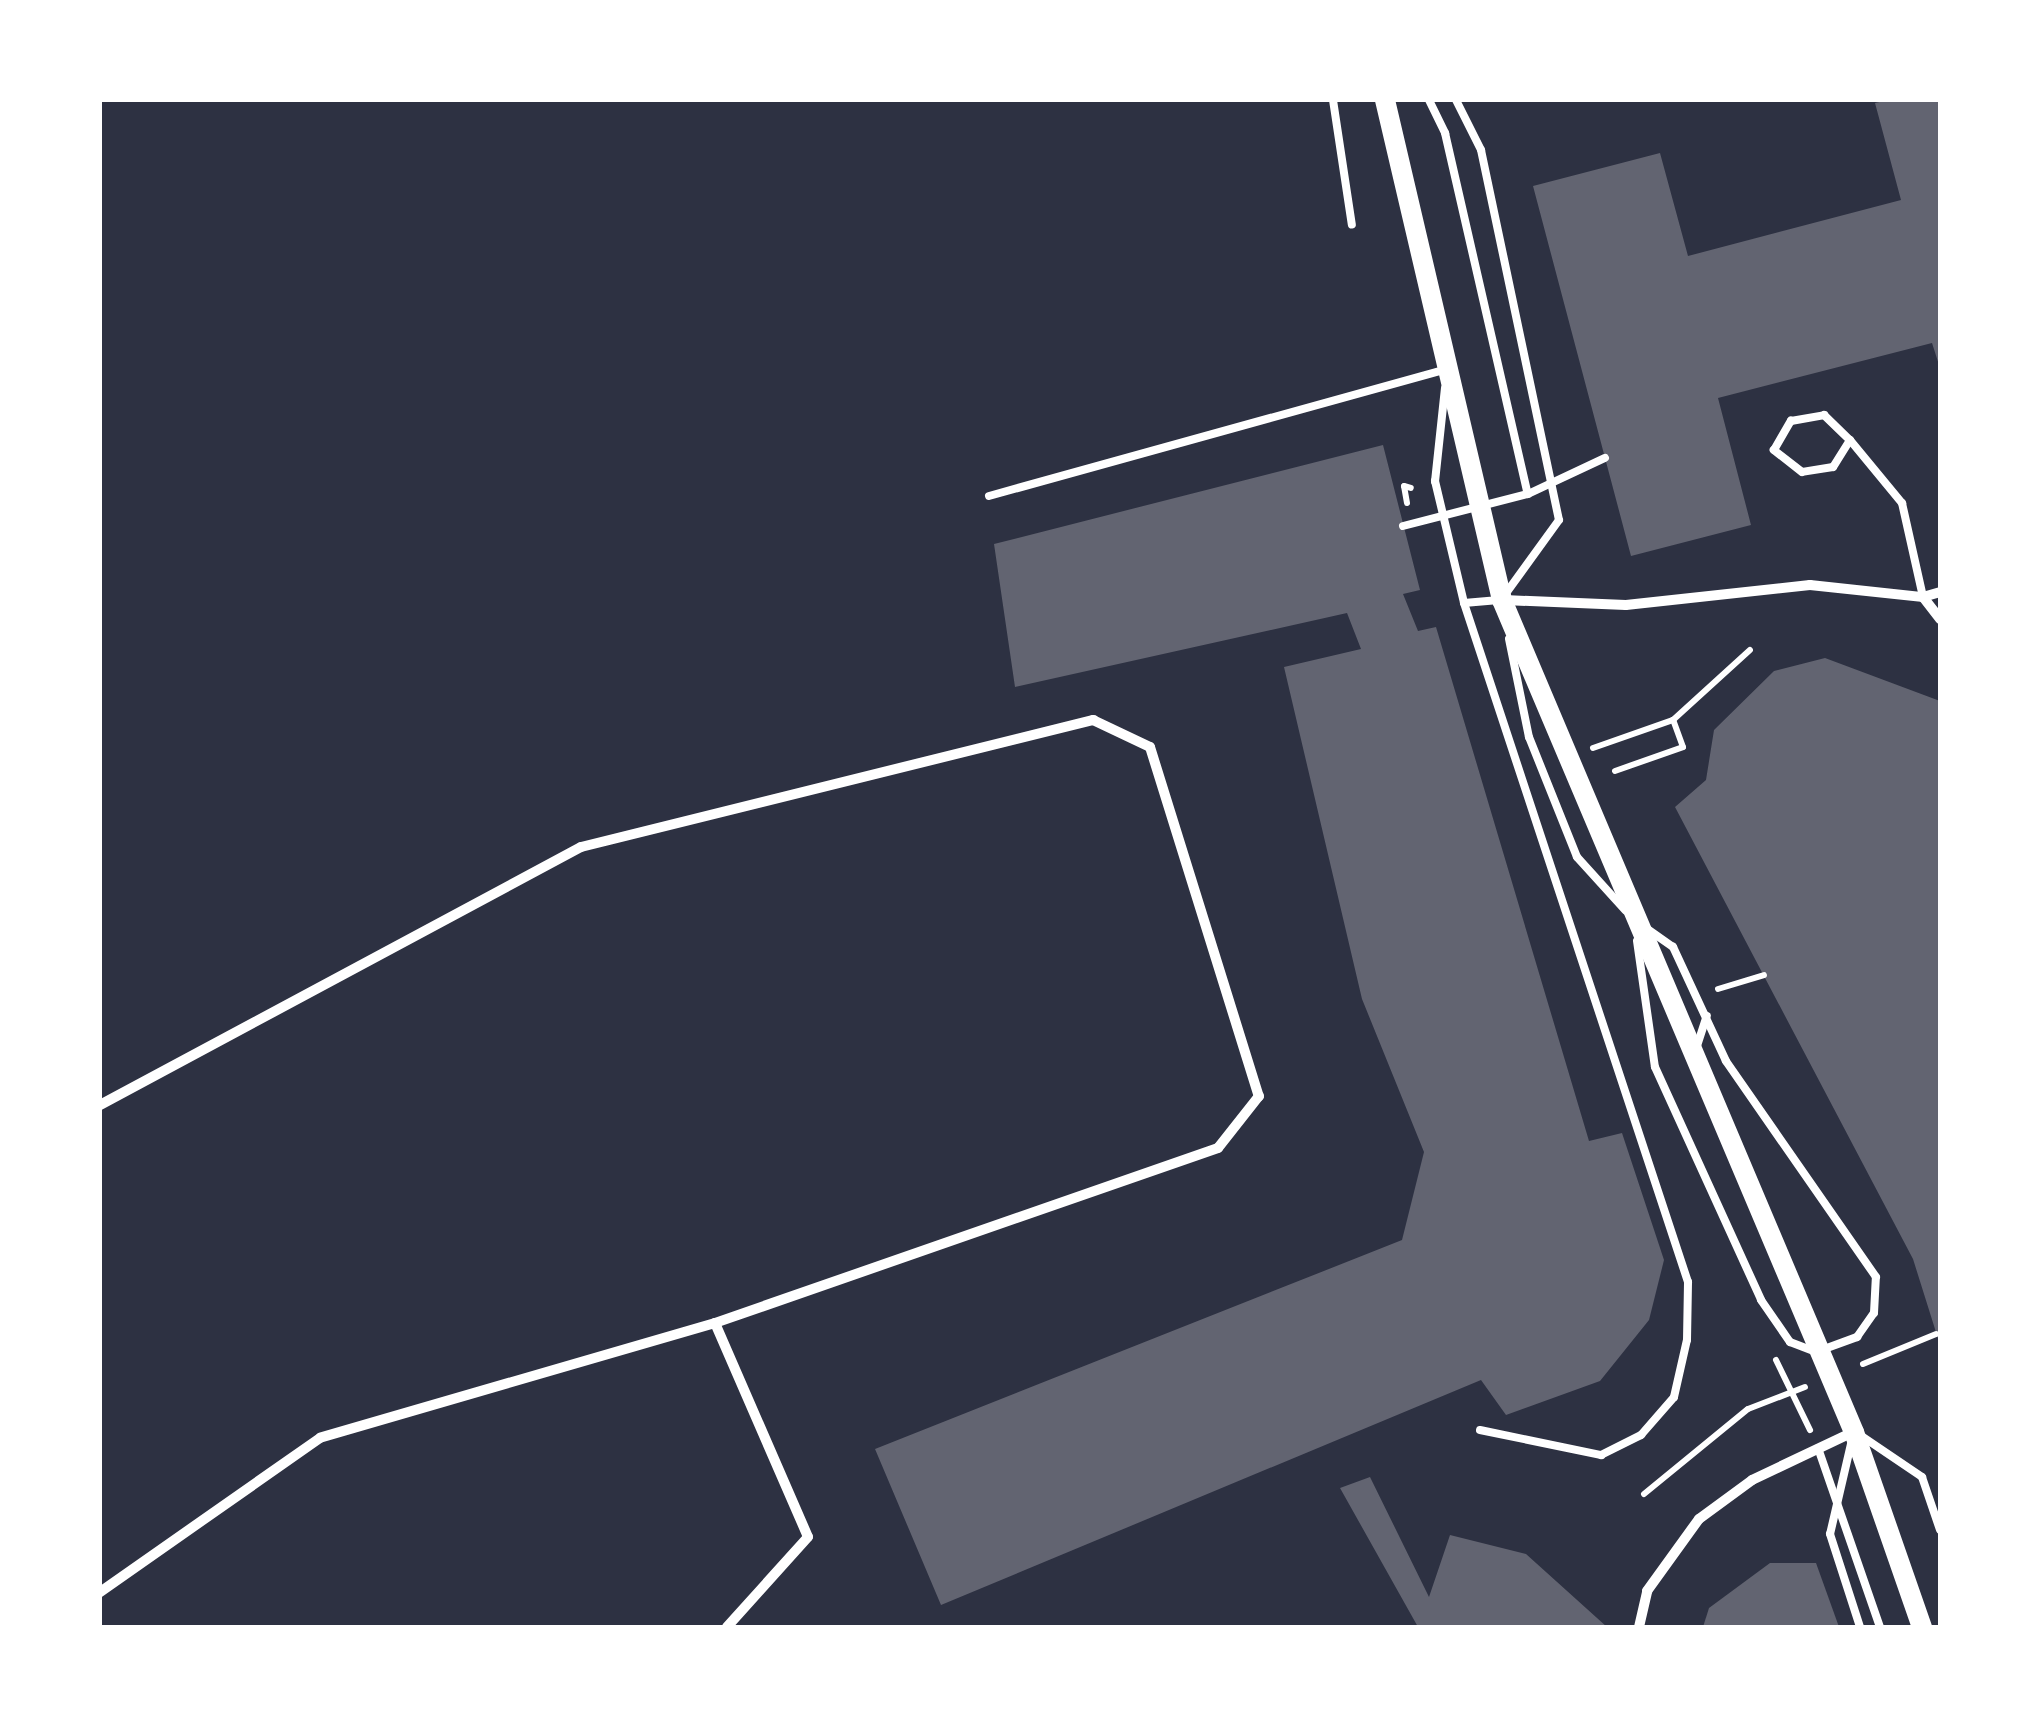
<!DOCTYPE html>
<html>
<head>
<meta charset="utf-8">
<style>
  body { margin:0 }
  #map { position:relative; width:2040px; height:1727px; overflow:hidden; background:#2d3142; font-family:"Roboto Serif",serif }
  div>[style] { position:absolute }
  .building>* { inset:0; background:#626471 }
  .path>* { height:6px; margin:-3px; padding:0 3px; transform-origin:3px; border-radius:3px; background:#fff }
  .service>* { height:8px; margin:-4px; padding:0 4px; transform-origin:4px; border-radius:4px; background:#fff }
  .minor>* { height:10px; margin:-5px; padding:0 5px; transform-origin:5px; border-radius:5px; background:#fff }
  .secondary>* { height:20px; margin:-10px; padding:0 10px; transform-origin:10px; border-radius:10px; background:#fff }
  span { translate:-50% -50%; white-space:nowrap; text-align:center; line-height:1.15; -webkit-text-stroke:8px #fff; paint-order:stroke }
  .frame { position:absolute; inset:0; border:102px solid #fff; pointer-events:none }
</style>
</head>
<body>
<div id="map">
  <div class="building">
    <div style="clip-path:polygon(1888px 100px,1940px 100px,1940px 368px,1932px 343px,1718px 398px,1751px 525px,1631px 556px,1533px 186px,1660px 153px,1688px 256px,1901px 200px,1875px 103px)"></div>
    <div style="clip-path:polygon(1383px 445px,1420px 590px,1403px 594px,1418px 631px,1436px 627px,1589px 1141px,1622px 1133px,1664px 1260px,1649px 1320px,1600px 1381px,1506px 1415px,1481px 1380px,941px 1605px,875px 1449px,1402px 1240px,1424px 1152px,1362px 999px,1284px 667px,1361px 649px,1347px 613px,1015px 687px,994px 544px)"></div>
    <div style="clip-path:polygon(1825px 658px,1940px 701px,1940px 1345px,1913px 1259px,1675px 807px,1706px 780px,1714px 730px,1774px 671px)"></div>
    <div style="clip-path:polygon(1370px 1477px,1429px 1597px,1450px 1535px,1526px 1554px,1607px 1627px,1418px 1627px,1340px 1488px)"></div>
    <div style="clip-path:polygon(1770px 1563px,1816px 1563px,1839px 1627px,1703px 1627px,1709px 1608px)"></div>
  </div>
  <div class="path">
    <div style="left:1407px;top:503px;width:17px;rotate:-100deg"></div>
    <div style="left:1404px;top:486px;width:7px;rotate:16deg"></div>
    <div style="left:1593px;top:748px;width:85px;rotate:-19.3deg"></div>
    <div style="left:1673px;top:720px;width:104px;rotate:-42.3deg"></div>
    <div style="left:1615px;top:771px;width:72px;rotate:-19.4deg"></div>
    <div style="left:1683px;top:747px;width:29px;rotate:-110deg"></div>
    <div style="left:1718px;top:989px;width:48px;rotate:-16.9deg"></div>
    <div style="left:1776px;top:1360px;width:78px;rotate:64.1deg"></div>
    <div style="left:1863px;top:1364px;width:79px;rotate:-22.3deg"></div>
    <div style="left:1644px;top:1494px;width:134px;rotate:-39.3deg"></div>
    <div style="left:1748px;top:1409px;width:61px;rotate:-21.1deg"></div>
  </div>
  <div class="service">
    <div style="left:1333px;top:100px;width:126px;rotate:81.4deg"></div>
    <div style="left:1429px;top:100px;width:37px;rotate:64deg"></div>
    <div style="left:1445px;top:133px;width:370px;rotate:77.1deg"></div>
    <div style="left:1456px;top:100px;width:56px;rotate:63.4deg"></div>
    <div style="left:1481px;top:150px;width:378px;rotate:78.1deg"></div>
    <div style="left:1559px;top:520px;width:94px;rotate:125.9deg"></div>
    <div style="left:1445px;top:388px;width:94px;rotate:96.1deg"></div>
    <div style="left:1435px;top:481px;width:125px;rotate:76.6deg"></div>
    <div style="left:1850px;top:440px;width:32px;rotate:122deg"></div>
    <div style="left:1833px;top:467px;width:31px;rotate:171deg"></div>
    <div style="left:1802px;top:472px;width:36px;rotate:-142deg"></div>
    <div style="left:1774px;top:450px;width:34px;rotate:-60deg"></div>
    <div style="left:1791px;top:421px;width:34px;rotate:-10deg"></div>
    <div style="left:1824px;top:415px;width:36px;rotate:44deg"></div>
    <div style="left:1850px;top:440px;width:82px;rotate:50.5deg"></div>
    <div style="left:1902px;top:503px;width:96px;rotate:77.4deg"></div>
    <div style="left:989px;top:496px;width:475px;rotate:-15.5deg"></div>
    <div style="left:1403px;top:526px;width:129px;rotate:-14.4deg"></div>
    <div style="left:1528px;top:494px;width:85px;rotate:-25.1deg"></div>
    <div style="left:1509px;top:639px;width:100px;rotate:78.5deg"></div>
    <div style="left:1529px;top:737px;width:129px;rotate:68.2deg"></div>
    <div style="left:1577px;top:857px;width:72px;rotate:47.8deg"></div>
    <div style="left:1637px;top:941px;width:127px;rotate:81.9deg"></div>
    <div style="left:1655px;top:1067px;width:256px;rotate:65.5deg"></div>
    <div style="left:1761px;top:1300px;width:51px;rotate:55.4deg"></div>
    <div style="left:1790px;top:1342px;width:28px;rotate:21deg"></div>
    <div style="left:1816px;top:1352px;width:44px;rotate:-20.1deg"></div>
    <div style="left:1857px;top:1337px;width:29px;rotate:-55deg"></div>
    <div style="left:1874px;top:1313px;width:36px;rotate:-87deg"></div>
    <div style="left:1876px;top:1277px;width:263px;rotate:-124.8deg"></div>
    <div style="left:1726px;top:1061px;width:126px;rotate:-114.9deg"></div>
    <div style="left:1673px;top:947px;width:32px;rotate:-145deg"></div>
    <div style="left:1696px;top:1049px;width:35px;rotate:-72deg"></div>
    <div style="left:1480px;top:1430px;width:124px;rotate:11.7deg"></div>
    <div style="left:1601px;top:1455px;width:45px;rotate:-26.6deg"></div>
    <div style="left:1641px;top:1435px;width:50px;rotate:-49deg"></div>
    <div style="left:1674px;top:1397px;width:58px;rotate:-77.2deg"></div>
    <div style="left:1687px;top:1340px;width:58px;rotate:-89deg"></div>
    <div style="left:1688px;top:1282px;width:715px;rotate:-108.26deg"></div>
    <div style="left:1464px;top:603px;width:38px;rotate:-5deg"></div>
    <div style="left:1860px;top:1435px;width:75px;rotate:34.1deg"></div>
    <div style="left:1922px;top:1477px;width:56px;rotate:71.2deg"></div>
    <div style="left:1851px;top:1444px;width:92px;rotate:103.1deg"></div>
    <div style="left:1830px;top:1534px;width:98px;rotate:72.1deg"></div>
    <div style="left:1818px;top:1448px;width:189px;rotate:70.9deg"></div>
  </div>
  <div class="minor">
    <div style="left:1923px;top:597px;width:28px;rotate:52deg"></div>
    <div style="left:1504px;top:600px;width:122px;rotate:2.3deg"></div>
    <div style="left:1626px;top:605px;width:185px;rotate:-6.2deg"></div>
    <div style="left:1810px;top:585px;width:114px;rotate:6.1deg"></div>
    <div style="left:1923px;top:597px;width:18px;rotate:-16deg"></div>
    <div style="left:100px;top:1105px;width:546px;rotate:-28.21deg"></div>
    <div style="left:581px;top:847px;width:528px;rotate:-13.93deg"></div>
    <div style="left:1093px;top:720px;width:63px;rotate:25.3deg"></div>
    <div style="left:1150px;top:747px;width:366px;rotate:72.7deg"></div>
    <div style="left:1259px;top:1096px;width:66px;rotate:128.3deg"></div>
    <div style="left:1218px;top:1148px;width:533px;rotate:160.82deg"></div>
    <div style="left:715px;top:1323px;width:411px;rotate:163.8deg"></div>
    <div style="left:320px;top:1438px;width:269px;rotate:145deg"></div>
    <div style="left:715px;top:1323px;width:233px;rotate:66.5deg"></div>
    <div style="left:808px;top:1537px;width:121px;rotate:132deg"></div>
    <div style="left:1639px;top:1627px;width:37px;rotate:-77deg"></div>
    <div style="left:1647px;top:1591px;width:89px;rotate:-54.2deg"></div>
    <div style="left:1699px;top:1519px;width:66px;rotate:-36.3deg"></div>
    <div style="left:1752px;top:1480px;width:112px;rotate:-25.4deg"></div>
  </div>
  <div class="secondary">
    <div style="left:1385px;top:100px;width:514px;rotate:76.83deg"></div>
    <div style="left:1502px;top:600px;width:903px;rotate:67.07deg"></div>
    <div style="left:1854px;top:1432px;width:207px;rotate:70.8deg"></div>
  </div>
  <div class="frame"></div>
</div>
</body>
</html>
